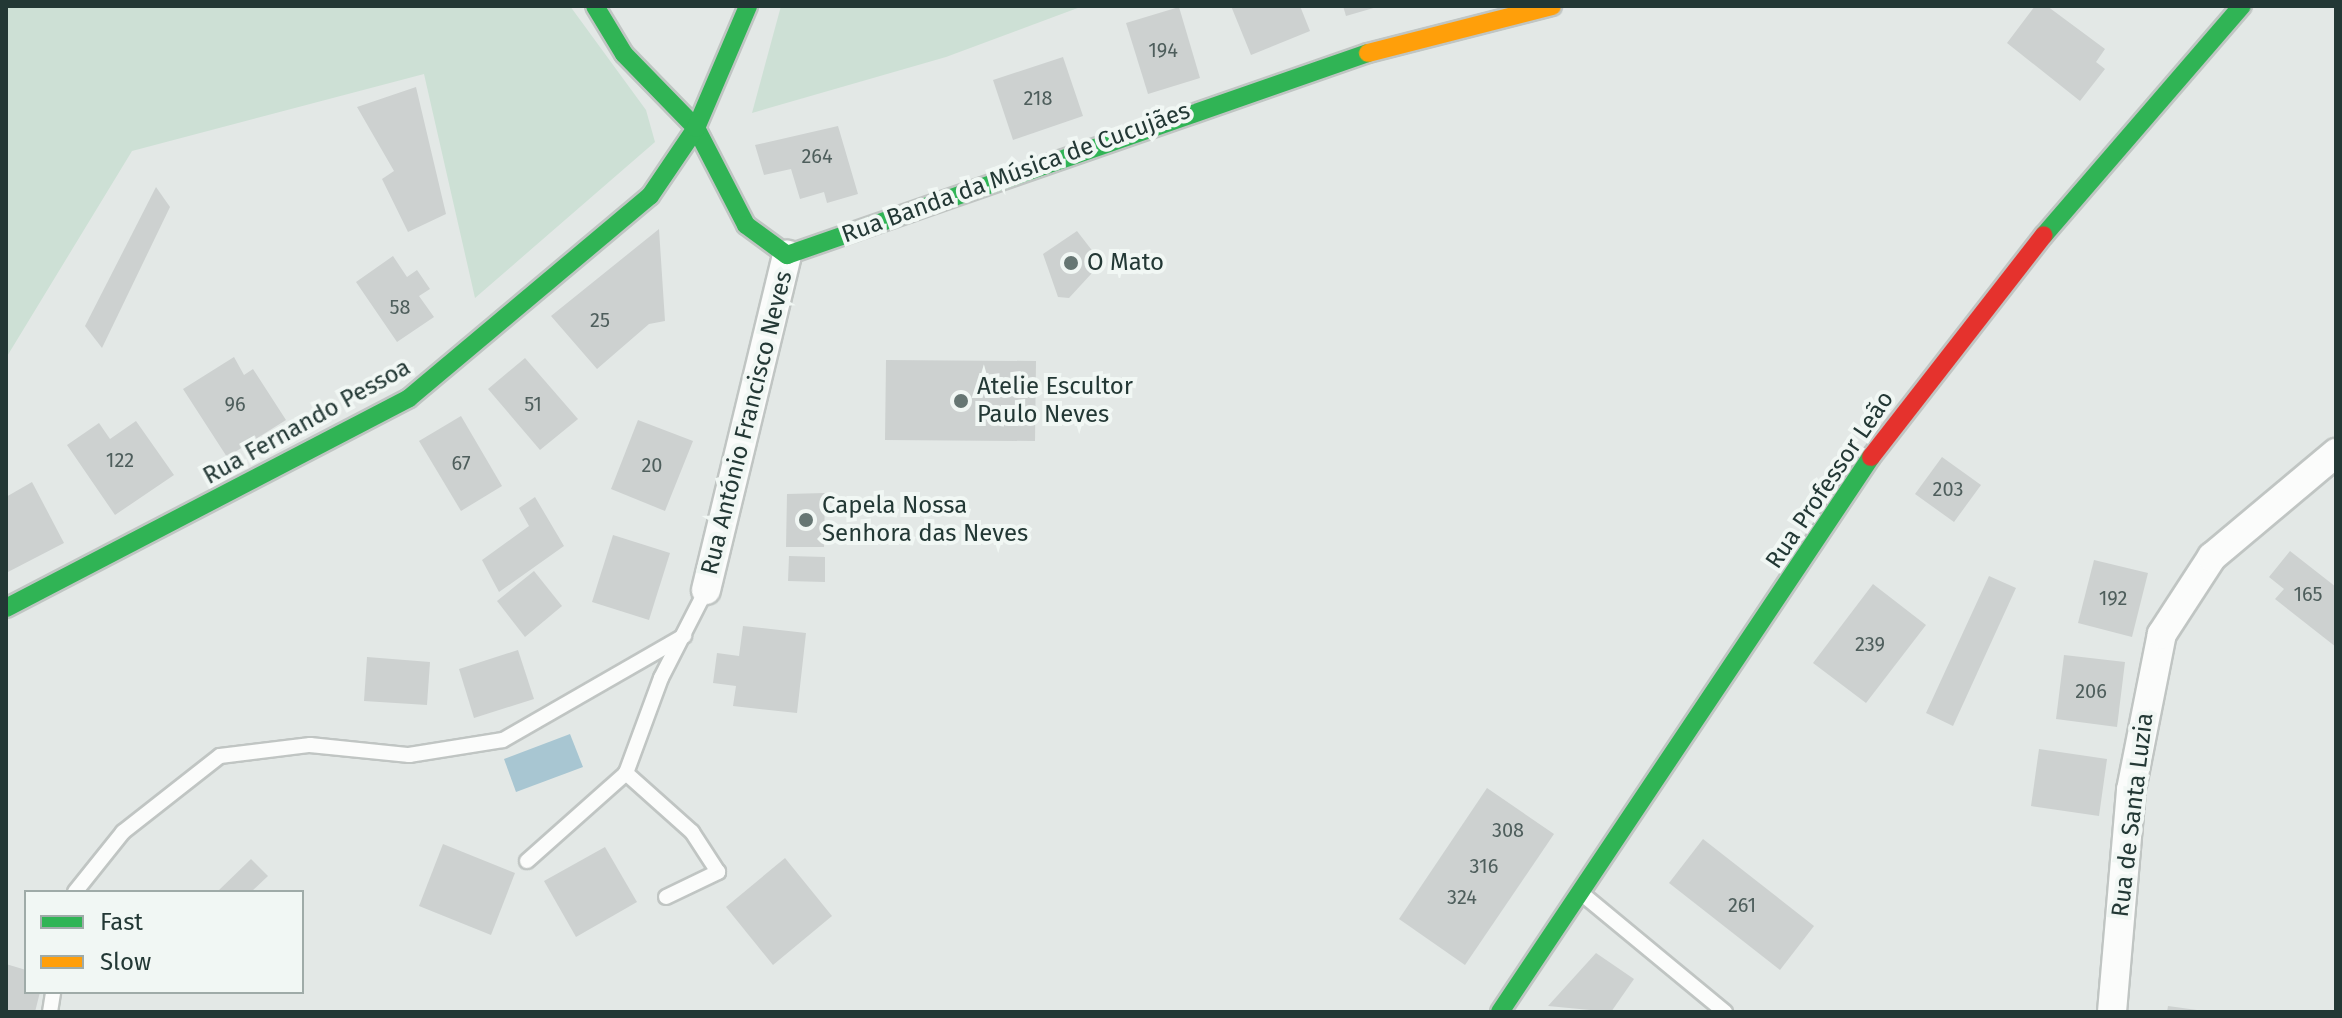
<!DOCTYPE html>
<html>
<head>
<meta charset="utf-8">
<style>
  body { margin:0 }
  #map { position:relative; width:2342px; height:1018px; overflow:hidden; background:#e3e8e6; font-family:"Fira Sans",sans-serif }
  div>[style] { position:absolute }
  .green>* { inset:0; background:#cde0d5 }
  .water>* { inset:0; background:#a8c6d2 }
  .building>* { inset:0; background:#cdd1d0 }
  .roads { filter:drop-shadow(2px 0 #c0c5c3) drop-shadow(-2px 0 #c0c5c3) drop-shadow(0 2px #c0c5c3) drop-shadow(0 -2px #c0c5c3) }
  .lane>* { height:14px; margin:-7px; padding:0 7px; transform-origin:7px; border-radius:7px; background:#fbfcfb }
  .street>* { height:28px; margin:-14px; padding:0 14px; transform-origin:14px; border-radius:14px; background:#fbfcfb }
  .fast>* { height:18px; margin:-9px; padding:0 9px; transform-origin:9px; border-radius:9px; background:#30b455 }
  .slow>* { height:18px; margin:-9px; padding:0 9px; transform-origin:9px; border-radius:9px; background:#ff9f0a }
  .jam>* { height:18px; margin:-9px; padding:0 9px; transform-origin:9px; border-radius:9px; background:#e5322d }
  .dots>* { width:22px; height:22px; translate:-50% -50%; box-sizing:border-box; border:4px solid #f1f7f4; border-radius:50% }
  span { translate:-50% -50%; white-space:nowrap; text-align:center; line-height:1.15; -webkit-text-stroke:8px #f1f7f4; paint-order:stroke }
  .number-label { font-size:20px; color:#4e5e5c }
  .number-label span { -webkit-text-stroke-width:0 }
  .street-label { font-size:24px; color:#233835 }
  .poi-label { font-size:24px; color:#233835 }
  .left { translate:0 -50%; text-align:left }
  .frame { position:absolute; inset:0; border:8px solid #233835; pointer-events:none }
  .legend { position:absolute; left:24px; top:890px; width:280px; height:104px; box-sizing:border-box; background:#f1f7f4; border:2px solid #9faba8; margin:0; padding:10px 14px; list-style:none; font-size:24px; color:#233835 }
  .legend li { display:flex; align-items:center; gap:16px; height:40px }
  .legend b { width:40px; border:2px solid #9faba8 }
</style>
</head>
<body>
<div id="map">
  <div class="green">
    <div style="clip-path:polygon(6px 6px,570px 6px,646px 110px,655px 142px,475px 298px,424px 74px,132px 151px,6px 358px)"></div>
    <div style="clip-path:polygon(781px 6px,1083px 6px,946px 57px,752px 113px)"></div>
  </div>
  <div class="water">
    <div style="clip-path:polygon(570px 734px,583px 767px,516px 792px,504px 759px)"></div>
  </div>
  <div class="building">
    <div style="clip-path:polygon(1231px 6px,1300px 6px,1310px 31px,1251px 55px)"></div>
    <div style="clip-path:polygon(1343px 6px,1377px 6px,1377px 7px,1346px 16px)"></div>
    <div style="clip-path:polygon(2035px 6px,2047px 6px,2105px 49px,2096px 62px,2105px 69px,2080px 101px,2007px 43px)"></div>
    <div style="clip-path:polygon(1179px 7px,1200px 78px,1148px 94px,1126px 23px)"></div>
    <div style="clip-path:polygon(1063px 57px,1083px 116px,1013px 140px,993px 80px)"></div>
    <div style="clip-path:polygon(416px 87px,446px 214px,408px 232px,382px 179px,394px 171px,357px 107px)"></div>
    <div style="clip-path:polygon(838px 126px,858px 194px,827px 203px,824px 192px,800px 199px,791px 169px,764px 175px,755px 145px)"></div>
    <div style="clip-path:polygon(156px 187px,170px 207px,102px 348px,85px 326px)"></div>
    <div style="clip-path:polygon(659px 229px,665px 321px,649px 324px,597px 369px,551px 316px)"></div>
    <div style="clip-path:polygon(1077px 231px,1094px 253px,1092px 273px,1069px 298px,1058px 297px,1043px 254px)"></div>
    <div style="clip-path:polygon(393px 256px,407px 277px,417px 270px,430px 289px,419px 296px,434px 317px,397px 342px,356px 282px)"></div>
    <div style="clip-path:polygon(234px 357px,244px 375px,253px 369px,286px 420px,227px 457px,183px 389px)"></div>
    <div style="clip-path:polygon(525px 358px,578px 419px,540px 450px,488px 389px)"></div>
    <div style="clip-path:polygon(886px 360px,1036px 361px,1035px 441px,885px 440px)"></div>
    <div style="clip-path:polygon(461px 416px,502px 486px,461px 511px,419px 441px)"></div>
    <div style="clip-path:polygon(638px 420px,693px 441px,665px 511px,611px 489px)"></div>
    <div style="clip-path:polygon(136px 421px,174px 475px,115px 515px,67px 445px,99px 423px,110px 439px)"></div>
    <div style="clip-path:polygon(1942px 457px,1981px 485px,1954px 522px,1915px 494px)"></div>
    <div style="clip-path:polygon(32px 482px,64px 543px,6px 573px,6px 497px)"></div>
    <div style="clip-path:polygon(825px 493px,824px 547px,786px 547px,787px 494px)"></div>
    <div style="clip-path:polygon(535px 497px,564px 546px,499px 592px,482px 560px,529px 526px,519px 508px)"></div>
    <div style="clip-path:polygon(613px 535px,670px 553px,649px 620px,592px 602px)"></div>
    <div style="clip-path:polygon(2290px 551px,2336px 587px,2336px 647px,2275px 599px,2284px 589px,2269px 577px)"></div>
    <div style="clip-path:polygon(789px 556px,825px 557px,825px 582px,788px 581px)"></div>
    <div style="clip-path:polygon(2094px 560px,2148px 573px,2132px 637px,2078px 623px)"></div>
    <div style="clip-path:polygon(534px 571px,562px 606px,525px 637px,497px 601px)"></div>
    <div style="clip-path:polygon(1989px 576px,2016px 588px,1953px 726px,1926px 713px)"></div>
    <div style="clip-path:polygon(1873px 584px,1926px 625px,1866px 703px,1813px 663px)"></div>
    <div style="clip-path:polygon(743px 626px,806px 633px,797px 713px,733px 706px,736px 686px,713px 683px,717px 653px,739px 656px)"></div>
    <div style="clip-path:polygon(518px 650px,534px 699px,474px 718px,459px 669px)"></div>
    <div style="clip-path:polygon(2064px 655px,2125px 662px,2117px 727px,2056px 719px)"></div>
    <div style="clip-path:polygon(367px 657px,430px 662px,427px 705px,364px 701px)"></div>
    <div style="clip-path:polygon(2039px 749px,2107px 759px,2099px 816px,2031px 806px)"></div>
    <div style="clip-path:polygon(1487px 788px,1554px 834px,1465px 965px,1399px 919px)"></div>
    <div style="clip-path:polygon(1703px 839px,1814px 926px,1780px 970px,1669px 883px)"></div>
    <div style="clip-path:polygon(443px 844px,515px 873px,491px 935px,419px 906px)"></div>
    <div style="clip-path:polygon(605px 847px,637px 902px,576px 937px,544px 881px)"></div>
    <div style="clip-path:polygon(785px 858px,832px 916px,773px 965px,726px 907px)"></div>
    <div style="clip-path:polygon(251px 859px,268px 876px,251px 892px,217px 892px)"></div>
    <div style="clip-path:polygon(1596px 953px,1634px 979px,1611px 1012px,1548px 1006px)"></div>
    <div style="clip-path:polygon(6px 964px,26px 970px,26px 992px,40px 992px,35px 1012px,6px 1012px)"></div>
    <div style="clip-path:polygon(2168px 1006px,2197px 1010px,2197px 1012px,2167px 1012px)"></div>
  </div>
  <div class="roads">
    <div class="lane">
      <div style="left:527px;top:861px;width:132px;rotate:-41.6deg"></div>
      <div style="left:75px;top:892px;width:77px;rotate:-51.3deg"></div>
      <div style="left:123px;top:832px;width:123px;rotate:-38.1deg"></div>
      <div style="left:220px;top:756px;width:91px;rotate:-7deg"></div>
      <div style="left:310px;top:745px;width:100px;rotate:5.8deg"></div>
      <div style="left:409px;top:755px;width:95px;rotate:-9.1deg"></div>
      <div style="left:503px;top:740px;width:209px;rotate:-29.9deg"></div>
      <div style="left:1581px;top:893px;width:187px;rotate:39.6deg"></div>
      <div style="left:666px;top:897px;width:58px;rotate:-25.7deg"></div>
      <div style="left:718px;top:872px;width:48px;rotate:-123deg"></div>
      <div style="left:692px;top:832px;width:89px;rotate:-138.2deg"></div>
      <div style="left:626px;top:773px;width:101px;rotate:-69.8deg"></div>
      <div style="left:661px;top:678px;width:99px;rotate:-62.9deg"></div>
      <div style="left:50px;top:1012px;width:20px;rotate:-81deg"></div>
    </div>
    <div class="street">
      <div style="left:706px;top:590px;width:345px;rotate:-76.4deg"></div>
      <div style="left:2112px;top:1012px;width:223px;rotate:-85.1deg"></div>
      <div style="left:2131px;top:790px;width:159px;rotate:-78.8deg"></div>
      <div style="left:2162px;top:634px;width:92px;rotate:-57deg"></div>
      <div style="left:2212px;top:557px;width:162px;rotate:-40deg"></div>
    </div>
    <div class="fast">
      <div style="left:595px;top:6px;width:56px;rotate:58.9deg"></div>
      <div style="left:624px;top:54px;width:103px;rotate:45.8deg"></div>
      <div style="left:696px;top:128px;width:109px;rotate:62.7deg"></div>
      <div style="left:746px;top:225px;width:51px;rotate:36.2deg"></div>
      <div style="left:787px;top:255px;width:615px;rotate:-19.17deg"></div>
      <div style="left:2044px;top:235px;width:303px;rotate:-49.2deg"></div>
      <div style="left:6px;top:608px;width:454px;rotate:-27.5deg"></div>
      <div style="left:409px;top:398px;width:314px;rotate:-40deg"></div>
      <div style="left:650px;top:196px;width:82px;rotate:-55.9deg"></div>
      <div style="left:696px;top:128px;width:133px;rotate:-66.9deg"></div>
      <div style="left:1500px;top:1012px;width:668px;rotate:-56.24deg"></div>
    </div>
    <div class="slow">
      <div style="left:1368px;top:53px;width:190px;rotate:-14.3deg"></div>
    </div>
    <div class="jam">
      <div style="left:1871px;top:457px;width:281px;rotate:-52.1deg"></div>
    </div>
  </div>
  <div class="dots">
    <div style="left:1071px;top:263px;background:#667673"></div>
    <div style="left:961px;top:401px;background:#667673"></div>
    <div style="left:806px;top:520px;background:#667673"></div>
  </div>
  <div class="number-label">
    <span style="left:1163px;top:50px">194</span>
    <span style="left:1038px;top:98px">218</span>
    <span style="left:817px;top:156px">264</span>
    <span style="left:400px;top:307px">58</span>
    <span style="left:600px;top:320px">25</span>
    <span style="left:235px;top:404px">96</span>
    <span style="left:533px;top:404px">51</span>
    <span style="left:120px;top:460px">122</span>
    <span style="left:461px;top:463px">67</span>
    <span style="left:652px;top:465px">20</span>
    <span style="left:1948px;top:489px">203</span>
    <span style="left:2308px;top:594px">165</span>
    <span style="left:2113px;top:598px">192</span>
    <span style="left:1870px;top:644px">239</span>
    <span style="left:2091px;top:691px">206</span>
    <span style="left:1508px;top:830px">308</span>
    <span style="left:1484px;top:866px">316</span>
    <span style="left:1462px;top:897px">324</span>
    <span style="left:1742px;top:905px">261</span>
  </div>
  <div class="street-label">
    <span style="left:1016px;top:173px;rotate:-20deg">Rua Banda da Música de Cucujães</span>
    <span style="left:307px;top:422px;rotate:-29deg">Rua Fernando Pessoa</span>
    <span style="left:747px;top:423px;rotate:-76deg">Rua António Francisco Neves</span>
    <span style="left:1830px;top:480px;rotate:-56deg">Rua Professor Leão</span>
    <span style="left:2133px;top:815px;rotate:-83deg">Rua de Santa Luzia</span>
  </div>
  <div class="poi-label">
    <span class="left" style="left:1087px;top:263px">O Mato</span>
    <span class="left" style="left:977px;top:401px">Atelie Escultor<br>Paulo Neves</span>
    <span class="left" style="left:822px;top:520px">Capela Nossa<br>Senhora das Neves</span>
  </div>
  <div class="frame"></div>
  <ul class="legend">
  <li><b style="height:10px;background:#30b455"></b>Fast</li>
  <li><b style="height:10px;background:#ff9f0a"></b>Slow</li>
  </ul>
</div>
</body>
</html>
